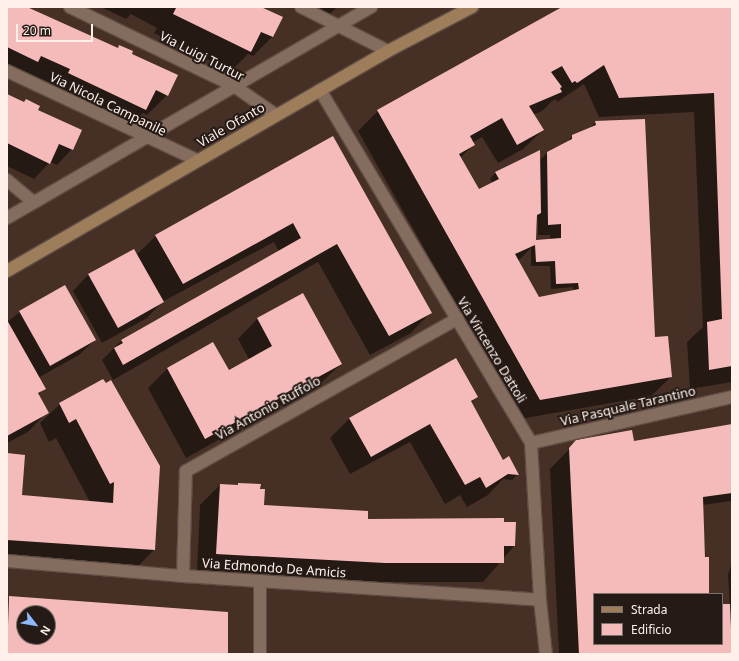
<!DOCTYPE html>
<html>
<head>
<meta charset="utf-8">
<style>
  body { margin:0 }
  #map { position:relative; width:739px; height:661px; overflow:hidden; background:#463025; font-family:"Noto Sans",sans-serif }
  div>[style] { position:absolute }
  .shadow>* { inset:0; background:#0007 }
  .building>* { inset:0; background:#f5bbbb }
  .roads { filter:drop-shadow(1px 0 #5e4c43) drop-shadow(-1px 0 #5e4c43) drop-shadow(0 1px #5e4c43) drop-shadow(0 -1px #5e4c43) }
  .street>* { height:12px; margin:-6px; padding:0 6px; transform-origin:6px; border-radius:6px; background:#846c5f }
  .secondary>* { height:12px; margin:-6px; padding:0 6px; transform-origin:6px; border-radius:6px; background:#9e7d5a }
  span { translate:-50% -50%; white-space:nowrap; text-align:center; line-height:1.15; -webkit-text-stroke:4px #251b16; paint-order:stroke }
  .street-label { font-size:13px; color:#fff0e9 }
  .frame { position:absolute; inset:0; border:8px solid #fff0e9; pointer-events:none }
  .legend { position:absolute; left:593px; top:593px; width:130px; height:52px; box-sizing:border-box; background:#251b16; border:1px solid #7c706a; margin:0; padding:5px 7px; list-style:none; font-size:12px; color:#fff0e9 }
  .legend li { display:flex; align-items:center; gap:8px; height:20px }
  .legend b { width:20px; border:1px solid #7c706a }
  .north { position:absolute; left:16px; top:605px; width:40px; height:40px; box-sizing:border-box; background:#251b16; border:1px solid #7c706a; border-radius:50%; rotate:121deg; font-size:11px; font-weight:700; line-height:16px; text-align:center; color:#fff0e9 }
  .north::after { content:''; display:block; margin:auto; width:14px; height:18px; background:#8db9fc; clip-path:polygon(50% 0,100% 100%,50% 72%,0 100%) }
  .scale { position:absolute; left:16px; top:24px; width:77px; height:18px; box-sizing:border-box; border:2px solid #fff0e9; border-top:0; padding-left:5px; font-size:12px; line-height:14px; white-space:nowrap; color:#fff0e9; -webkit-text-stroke:3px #251b16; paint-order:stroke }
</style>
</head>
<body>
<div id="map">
  <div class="shadow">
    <div style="clip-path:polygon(7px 7px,24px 7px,117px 49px,119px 47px,131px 55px,167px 95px,147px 115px,143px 113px,126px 129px,7px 76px)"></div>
    <div style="clip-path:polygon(101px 7px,259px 7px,281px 18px,272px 37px,253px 56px,248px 54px,231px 71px,154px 33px,157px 28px,131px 14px,126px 19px)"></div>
    <div style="clip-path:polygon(313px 7px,337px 7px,329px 15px)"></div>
    <div style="clip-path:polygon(evenodd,565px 7px,732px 7px,732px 382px,690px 389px,687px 342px,703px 327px,694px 112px,599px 117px,584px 84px,557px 102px,556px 99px,552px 101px,542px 111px,533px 115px,543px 130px,523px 149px,498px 163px,482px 137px,472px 143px,473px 145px,460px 158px,478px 191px,493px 183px,490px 179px,495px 173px,539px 152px,538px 162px,547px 153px,567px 143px,572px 136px,588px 130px,596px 122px,655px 338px,671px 377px,651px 396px,520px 419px,358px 131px,378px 111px,565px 7px,538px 215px,538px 235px,550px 235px,550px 240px,535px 241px,538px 215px,565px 7px,531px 248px,531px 266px,550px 266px,551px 289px,573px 287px,574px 291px,538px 298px,518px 261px,531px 248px)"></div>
    <div style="clip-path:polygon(7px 95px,37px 110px,72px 149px,57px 165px,50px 162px,34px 179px,7px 166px)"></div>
    <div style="clip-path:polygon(333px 137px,430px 313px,411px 333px,370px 355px,318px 262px,113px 380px,102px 360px,122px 340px,279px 252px,274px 242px,162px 302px,147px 318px,102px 343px,73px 291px,88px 275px,133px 250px,136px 255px,156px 236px)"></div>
    <div style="clip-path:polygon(302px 294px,341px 364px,321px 383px,186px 458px,148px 388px,167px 369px,213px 343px,228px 371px,249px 359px,238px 339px,257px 319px)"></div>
    <div style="clip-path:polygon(20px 312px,95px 340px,79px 355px,38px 378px,44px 389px,38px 395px,47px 412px,28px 432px,7px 443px,7px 322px)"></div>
    <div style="clip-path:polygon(456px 359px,477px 397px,471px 403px,502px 462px,508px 457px,517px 475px,512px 480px,503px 479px,488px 495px,467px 507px,460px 495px,445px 504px,410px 442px,350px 474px,330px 438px,349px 419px)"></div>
    <div style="clip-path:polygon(103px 380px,154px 550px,135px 569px,7px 560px,7px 454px,21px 496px,90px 502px,56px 438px,49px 442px,40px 423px,60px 404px)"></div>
    <div style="clip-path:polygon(732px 425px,732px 501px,702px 505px,708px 594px,594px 594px,594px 644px,722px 644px,722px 605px,730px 608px,728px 575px,732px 562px,732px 654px,559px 654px,550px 469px,577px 441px,633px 442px)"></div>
    <div style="clip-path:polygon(220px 485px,259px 490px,263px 506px,367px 520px,503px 523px,514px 546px,483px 582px,364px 582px,197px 573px,200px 505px)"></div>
    <div style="clip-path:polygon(evenodd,10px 597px,228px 654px,7px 654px,7px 600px,10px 597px,24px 613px,48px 613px,48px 637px,24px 637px,24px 613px)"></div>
  </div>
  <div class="building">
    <div style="clip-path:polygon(7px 7px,27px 7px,118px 48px,119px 45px,133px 51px,132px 54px,178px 75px,168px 96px,156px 90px,146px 110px,68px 73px,70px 69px,41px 56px,38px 62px,7px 47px)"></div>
    <div style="clip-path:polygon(174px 7px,261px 7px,283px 17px,273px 37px,261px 32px,251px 52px,173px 14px,176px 8px)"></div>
    <div style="clip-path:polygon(evenodd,562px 7px,732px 7px,732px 366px,709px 370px,707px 322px,722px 319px,714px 93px,619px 98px,604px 65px,577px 83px,575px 81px,572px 83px,562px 66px,551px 72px,562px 87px,560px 88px,562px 92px,529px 106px,544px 130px,517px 145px,502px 118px,470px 136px,475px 145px,459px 154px,479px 189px,499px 179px,495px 172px,540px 150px,541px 213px,537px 215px,536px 240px,561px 238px,561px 224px,548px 225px,547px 152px,572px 139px,572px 135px,596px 125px,595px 121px,645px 119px,655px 337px,668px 336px,672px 377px,540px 400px,377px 110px,562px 7px,535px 245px,536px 262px,555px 261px,556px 284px,578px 283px,579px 289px,539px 297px,515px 254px,535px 245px)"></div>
    <div style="clip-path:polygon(7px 94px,24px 102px,26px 99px,40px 106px,38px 110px,82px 130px,73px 150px,59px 144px,50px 164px,7px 143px)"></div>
    <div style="clip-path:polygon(333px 136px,432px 313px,389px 336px,337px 244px,123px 365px,114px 348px,123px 343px,121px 340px,301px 238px,293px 223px,183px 284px,155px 235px)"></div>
    <div style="clip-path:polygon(134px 249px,164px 302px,118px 328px,88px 274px)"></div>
    <div style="clip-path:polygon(65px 285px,96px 340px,50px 366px,19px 311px)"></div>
    <div style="clip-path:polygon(303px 293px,342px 364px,205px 439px,167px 368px,213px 342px,229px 370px,272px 346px,257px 318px)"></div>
    <div style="clip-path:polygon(7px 320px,46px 389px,38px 393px,49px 413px,7px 436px)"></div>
    <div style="clip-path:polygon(456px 358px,478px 397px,471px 401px,503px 460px,509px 456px,519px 475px,508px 474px,486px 488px,480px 477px,465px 485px,430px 424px,371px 457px,349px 418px)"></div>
    <div style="clip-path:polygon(103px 379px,106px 383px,111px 380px,160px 466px,155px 550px,7px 540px,7px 453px,25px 455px,22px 495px,113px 503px,114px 482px,110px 484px,76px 419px,69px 423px,59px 403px)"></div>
    <div style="clip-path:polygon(732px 424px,732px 493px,703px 497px,705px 557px,709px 557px,709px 594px,594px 594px,594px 644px,722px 644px,722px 604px,730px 604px,732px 654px,579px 654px,569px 448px,576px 440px,632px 430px,634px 441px)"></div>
    <div style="clip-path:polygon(238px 483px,261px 484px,260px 489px,265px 489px,264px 505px,368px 511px,368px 519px,504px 518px,504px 522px,516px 522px,515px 546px,504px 546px,504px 563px,385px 563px,216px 554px,220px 484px,238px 485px)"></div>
    <div style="clip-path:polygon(evenodd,9px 596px,228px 612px,228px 654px,7px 654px,9px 596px,24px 613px,48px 613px,48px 637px,24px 637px,24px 613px)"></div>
  </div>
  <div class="roads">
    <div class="street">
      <div style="left:70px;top:7px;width:182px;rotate:25.7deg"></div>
      <div style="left:234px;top:86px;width:51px;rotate:34.6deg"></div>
      <div style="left:301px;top:7px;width:97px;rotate:26.8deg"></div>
      <div style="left:7px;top:71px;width:210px;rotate:25.1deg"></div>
      <div style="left:320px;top:90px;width:411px;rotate:59.1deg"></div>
      <div style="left:531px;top:443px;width:157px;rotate:86.7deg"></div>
      <div style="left:540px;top:600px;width:54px;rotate:83.7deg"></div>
      <div style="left:7px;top:180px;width:35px;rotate:40deg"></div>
      <div style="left:7px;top:218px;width:421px;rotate:-30.1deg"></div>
      <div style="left:531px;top:443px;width:206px;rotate:-12.9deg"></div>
      <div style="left:7px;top:561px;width:177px;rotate:4.9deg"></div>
      <div style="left:183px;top:576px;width:358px;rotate:3.8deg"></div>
      <div style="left:183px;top:576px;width:105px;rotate:-88.4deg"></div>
      <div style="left:186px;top:471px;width:311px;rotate:-29.3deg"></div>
      <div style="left:260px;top:581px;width:73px;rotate:90deg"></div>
    </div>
    <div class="secondary">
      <div style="left:7px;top:271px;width:440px;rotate:-30deg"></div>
      <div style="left:388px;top:51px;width:95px;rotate:-27.6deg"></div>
    </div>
  </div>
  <div class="street-label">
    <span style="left:202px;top:56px;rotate:27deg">Via Luigi Turtur</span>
    <span style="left:108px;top:104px;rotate:26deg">Via Nicola Campanile</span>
    <span style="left:231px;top:125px;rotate:-30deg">Viale Ofanto</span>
    <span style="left:492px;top:350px;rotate:59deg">Via Vincenzo Dattoli</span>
    <span style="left:628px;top:406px;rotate:-13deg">Via Pasquale Tarantino</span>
    <span style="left:268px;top:408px;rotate:-29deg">Via Antonio Ruffolo</span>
    <span style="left:274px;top:568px;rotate:4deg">Via Edmondo De Amicis</span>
  </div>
  <div class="frame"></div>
  <ul class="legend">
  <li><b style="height:5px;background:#9e7d5a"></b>Strada</li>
  <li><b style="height:11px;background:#f5bbbb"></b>Edificio</li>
  </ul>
  <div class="north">N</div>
  <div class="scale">20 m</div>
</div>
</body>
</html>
